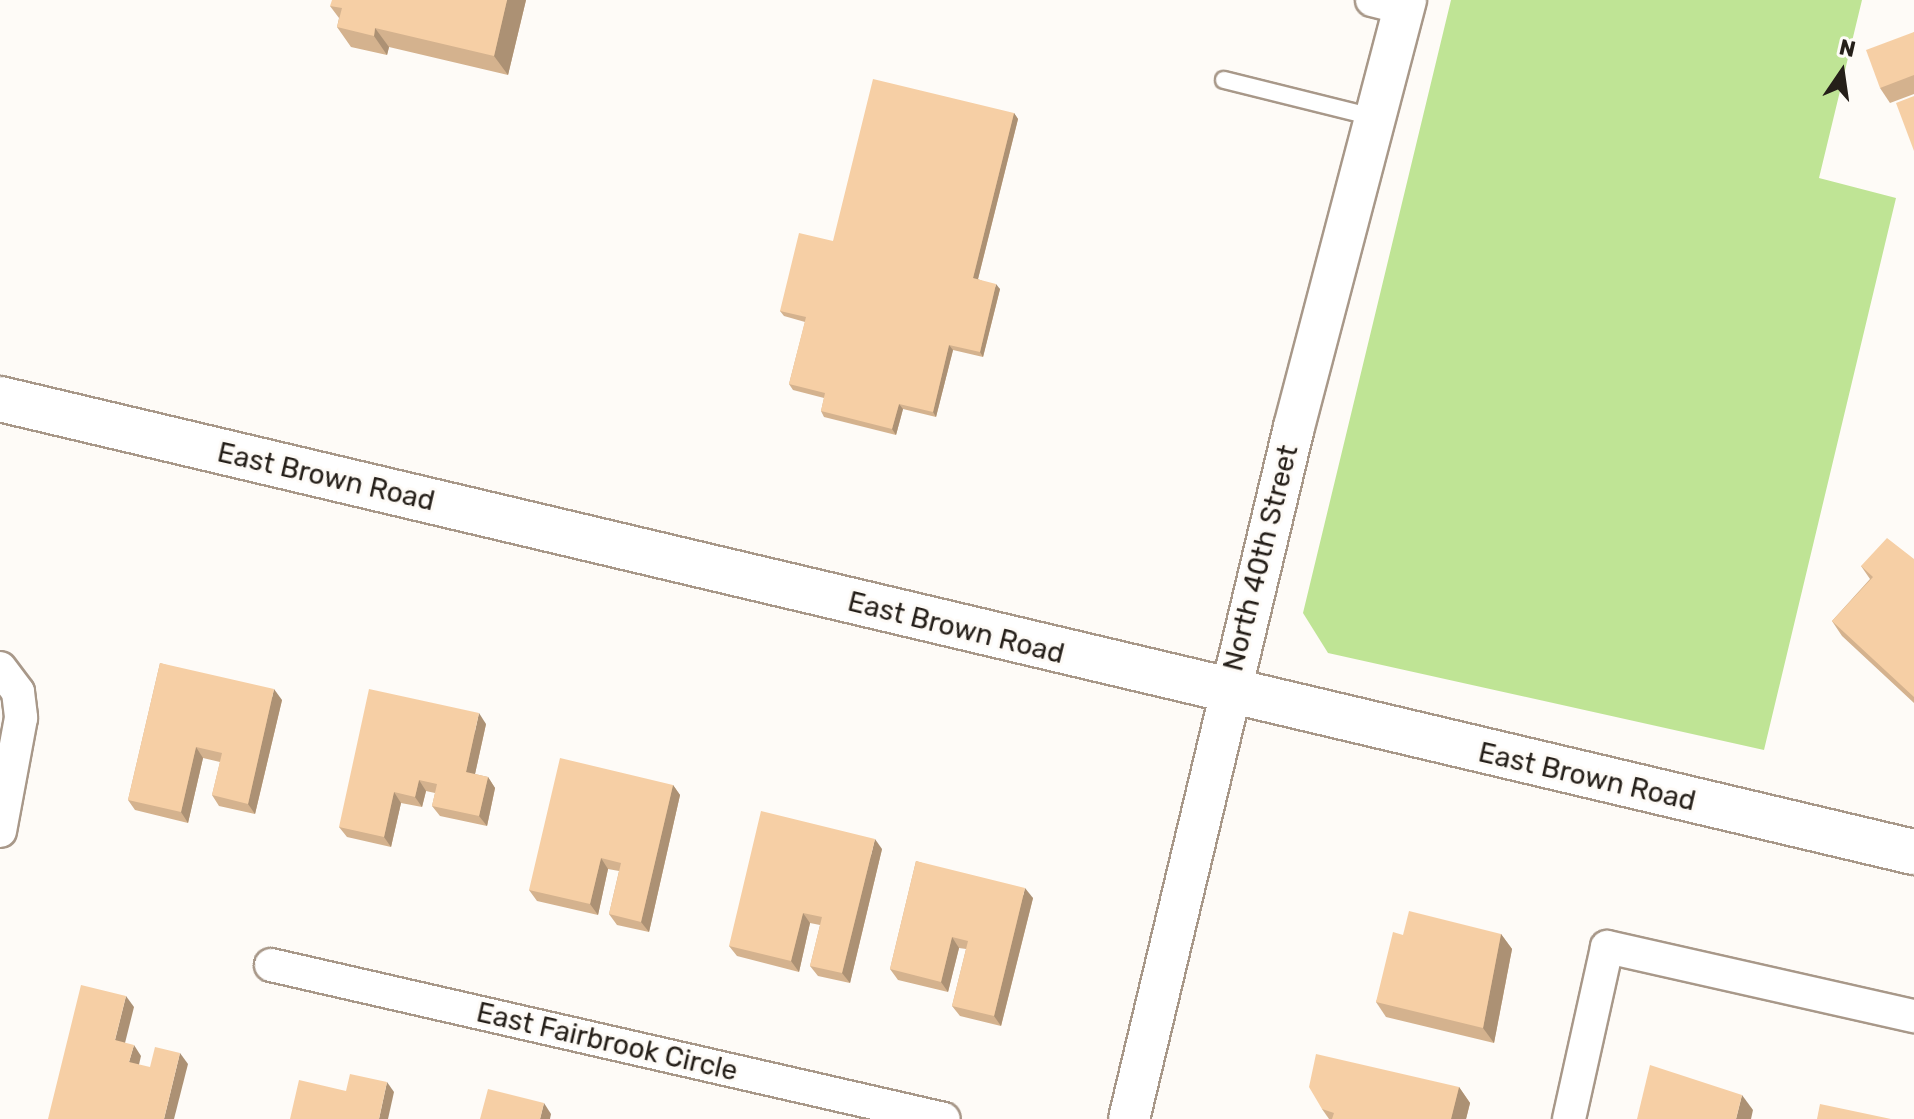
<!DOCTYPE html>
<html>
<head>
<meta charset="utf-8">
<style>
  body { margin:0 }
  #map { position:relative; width:1914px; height:1119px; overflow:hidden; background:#fefbf7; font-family:Rubik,sans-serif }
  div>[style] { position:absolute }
  .green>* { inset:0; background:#bfe495 }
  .roads { filter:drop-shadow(2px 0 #a89889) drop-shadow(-2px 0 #a89889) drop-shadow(0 2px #a89889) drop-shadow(0 -2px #a89889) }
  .service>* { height:16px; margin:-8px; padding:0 8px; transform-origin:8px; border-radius:8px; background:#fff }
  .minor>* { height:32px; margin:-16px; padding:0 16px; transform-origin:16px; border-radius:16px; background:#fff }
  .tertiary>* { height:40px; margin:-20px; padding:0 20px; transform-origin:20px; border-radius:20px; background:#fff }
  .secondary>* { height:44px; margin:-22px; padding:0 22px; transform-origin:22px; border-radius:22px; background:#fff }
  .wall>* { inset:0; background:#d4b28e }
  .shaded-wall>* { inset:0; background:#ac9174 }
  .building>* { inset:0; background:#f6cfa5 }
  span { translate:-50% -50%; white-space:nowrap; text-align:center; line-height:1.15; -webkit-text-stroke:6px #fefbf7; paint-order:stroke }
  .street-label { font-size:28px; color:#251f19 }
  .north { position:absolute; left:1802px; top:32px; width:80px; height:80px; -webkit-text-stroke:6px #fefbf7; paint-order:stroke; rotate:13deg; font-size:22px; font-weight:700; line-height:32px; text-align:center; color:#251f19 }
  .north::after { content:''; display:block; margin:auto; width:28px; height:36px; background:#251f19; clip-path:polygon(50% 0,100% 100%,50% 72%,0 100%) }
</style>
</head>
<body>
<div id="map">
  <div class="green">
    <div style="clip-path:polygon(1451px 0,1862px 0,1819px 178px,1896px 198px,1764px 750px,1328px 653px,1303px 613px)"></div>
  </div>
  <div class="roads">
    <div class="service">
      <div style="left:1224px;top:80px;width:154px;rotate:13.9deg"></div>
    </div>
    <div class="minor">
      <div style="left:1372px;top:0;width:33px;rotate:14deg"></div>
      <div style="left:0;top:668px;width:30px;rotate:53deg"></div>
      <div style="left:18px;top:692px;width:26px;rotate:83deg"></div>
      <div style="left:21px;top:718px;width:115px;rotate:100.5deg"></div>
      <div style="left:271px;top:965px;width:690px;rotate:12.89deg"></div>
      <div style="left:1569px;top:1119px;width:176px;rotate:-77.5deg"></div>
      <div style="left:1607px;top:947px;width:315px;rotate:12.7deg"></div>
    </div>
    <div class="tertiary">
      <div style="left:1129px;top:1119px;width:711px;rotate:-76.59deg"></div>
      <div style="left:1294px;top:427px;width:441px;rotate:-75.3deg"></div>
    </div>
    <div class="secondary">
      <div style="left:0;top:399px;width:1967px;rotate:13.32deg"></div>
    </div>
  </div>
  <div class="wall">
    <div style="clip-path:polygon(526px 0,508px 75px,389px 47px,387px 55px,351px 47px,337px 27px,339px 18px,330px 6px)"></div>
    <div style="clip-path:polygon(1914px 32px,1914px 94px,1890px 103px,1880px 88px)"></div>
    <div style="clip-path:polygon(1014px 113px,1018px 119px,978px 279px,1000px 289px,983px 357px,953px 350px,936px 417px,903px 409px,896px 435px,824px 417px,821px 411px,824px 398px,793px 390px,789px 384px,805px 322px,784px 316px,780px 311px,833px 241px)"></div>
    <div style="clip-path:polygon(1914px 559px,1914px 703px,1842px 636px,1832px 621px,1870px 579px,1861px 566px)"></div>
    <div style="clip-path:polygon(160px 663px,282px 700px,255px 814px,219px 806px,212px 795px,220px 762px,203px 758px,188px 823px,135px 810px,128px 800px)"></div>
    <div style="clip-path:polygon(486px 724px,475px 774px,488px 777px,495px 788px,487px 826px,440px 816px,432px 806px,435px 793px,426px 791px,422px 807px,401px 803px,391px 847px,347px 837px,339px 827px)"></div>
    <div style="clip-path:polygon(673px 785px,680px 795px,649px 932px,617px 925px,609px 914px,619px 871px,608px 869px,598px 915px,537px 901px,529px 890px)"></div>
    <div style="clip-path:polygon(882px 849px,850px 983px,818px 976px,810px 966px,820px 925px,810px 923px,799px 972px,737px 956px,729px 946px)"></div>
    <div style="clip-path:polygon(916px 861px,1033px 898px,1001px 1026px,960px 1016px,952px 1006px,966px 949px,959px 948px,948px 992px,898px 980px,890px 969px)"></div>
    <div style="clip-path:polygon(1501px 934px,1512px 949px,1494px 1043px,1386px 1017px,1376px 1002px,1403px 935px)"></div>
    <div style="clip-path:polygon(1459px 1087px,1470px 1103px,1466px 1119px,1329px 1119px,1322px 1109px)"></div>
  </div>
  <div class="shaded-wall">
    <div style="clip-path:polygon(507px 0,526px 0,508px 75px,494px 56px)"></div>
    <div style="clip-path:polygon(375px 28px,389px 47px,387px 55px,374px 36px)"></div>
    <div style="clip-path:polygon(1014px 113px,1018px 119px,977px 283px,973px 278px)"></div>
    <div style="clip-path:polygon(996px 284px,1000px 289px,983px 357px,980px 352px)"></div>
    <div style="clip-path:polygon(949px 345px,953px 350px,936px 417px,933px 412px)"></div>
    <div style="clip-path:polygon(899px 404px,903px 409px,896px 435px,892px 429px)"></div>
    <div style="clip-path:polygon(274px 689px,282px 700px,255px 814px,248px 804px)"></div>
    <div style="clip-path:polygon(479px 713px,486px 724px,473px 783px,466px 772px)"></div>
    <div style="clip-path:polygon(196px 747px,203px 758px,188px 823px,181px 812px)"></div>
    <div style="clip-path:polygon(488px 777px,495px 788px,487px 826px,479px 816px)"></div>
    <div style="clip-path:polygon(419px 780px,426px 791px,422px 807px,415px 797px)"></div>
    <div style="clip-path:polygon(673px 785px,680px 795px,649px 932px,641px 922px)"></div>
    <div style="clip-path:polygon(394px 792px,401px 803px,391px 847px,384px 837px)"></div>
    <div style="clip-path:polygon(875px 839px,882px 849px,850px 983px,842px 973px)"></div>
    <div style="clip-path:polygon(601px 858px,608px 869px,598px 915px,590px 904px)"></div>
    <div style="clip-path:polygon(1025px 888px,1033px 898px,1001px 1026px,994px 1016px)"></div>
    <div style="clip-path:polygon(803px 913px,810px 923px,799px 972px,791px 961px)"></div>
    <div style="clip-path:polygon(1501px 934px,1512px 949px,1494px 1043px,1483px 1028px)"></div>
    <div style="clip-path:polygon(952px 937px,959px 948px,948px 992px,941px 982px)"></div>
    <div style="clip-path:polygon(126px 996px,134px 1007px,123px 1051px,115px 1040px)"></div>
    <div style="clip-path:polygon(134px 1045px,141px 1056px,137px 1073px,129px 1062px)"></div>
    <div style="clip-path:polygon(180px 1053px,188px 1064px,174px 1119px,164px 1119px)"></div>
    <div style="clip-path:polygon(387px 1082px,394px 1092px,388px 1119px,379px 1119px)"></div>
    <div style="clip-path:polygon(1459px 1087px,1470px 1103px,1466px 1119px,1451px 1119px)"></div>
    <div style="clip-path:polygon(1742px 1095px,1753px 1110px,1751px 1119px,1736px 1119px)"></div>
    <div style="clip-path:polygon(544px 1103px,551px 1114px,550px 1119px,540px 1119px)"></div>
  </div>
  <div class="building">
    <div style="clip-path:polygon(332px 0,507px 0,494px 56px,375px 28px,374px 36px,337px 27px,342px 8px,330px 6px)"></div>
    <div style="clip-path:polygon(1914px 32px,1914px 75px,1880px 88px,1866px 50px)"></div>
    <div style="clip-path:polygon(873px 79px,1014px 113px,973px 278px,996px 284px,980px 352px,949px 345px,933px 412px,899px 404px,892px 429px,821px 411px,825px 393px,789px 384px,806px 317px,780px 311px,799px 233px,833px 241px)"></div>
    <div style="clip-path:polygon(1914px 96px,1914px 151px,1896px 103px)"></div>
    <div style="clip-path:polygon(1887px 538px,1914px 559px,1914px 697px,1832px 621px,1873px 577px,1861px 566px)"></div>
    <div style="clip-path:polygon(160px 663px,274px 689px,248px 804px,212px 795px,222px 753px,196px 747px,181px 812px,128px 800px)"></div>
    <div style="clip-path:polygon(369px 689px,479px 713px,466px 772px,488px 777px,479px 816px,432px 806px,437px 784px,419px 780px,415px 797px,394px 792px,384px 837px,339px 827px)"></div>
    <div style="clip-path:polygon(560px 758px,673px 785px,641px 922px,609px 914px,621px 863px,601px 858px,590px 904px,529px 890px)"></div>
    <div style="clip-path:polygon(761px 811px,875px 839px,842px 973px,810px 966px,822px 917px,803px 913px,791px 961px,729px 946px)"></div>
    <div style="clip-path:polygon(916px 861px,1025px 888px,994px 1016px,952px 1006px,968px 941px,952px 937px,941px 982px,890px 969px)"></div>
    <div style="clip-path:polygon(1409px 911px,1501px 934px,1483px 1028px,1376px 1002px,1393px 932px,1403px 935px)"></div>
    <div style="clip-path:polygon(81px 985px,126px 996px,115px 1040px,134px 1045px,129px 1062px,150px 1067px,155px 1047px,180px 1053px,164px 1119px,48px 1119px)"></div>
    <div style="clip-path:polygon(1316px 1054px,1459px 1087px,1451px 1119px,1332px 1119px,1334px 1113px,1322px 1109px,1309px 1087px)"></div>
    <div style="clip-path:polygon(1650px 1065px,1742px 1095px,1736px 1119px,1637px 1119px)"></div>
    <div style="clip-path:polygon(350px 1074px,387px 1082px,379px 1119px,290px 1119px,299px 1080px,346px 1091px)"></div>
    <div style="clip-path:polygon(488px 1089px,544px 1103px,540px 1119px,480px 1119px)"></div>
    <div style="clip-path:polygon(1820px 1104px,1891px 1119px,1817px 1119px)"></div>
  </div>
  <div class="street-label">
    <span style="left:326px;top:477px;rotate:13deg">East Brown Road</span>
    <span style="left:1261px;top:558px;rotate:-76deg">North 40th Street</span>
    <span style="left:956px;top:628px;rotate:14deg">East Brown Road</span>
    <span style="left:1587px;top:777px;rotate:13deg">East Brown Road</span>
    <span style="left:607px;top:1042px;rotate:13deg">East Fairbrook Circle</span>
  </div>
  <div class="north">N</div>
</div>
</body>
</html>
